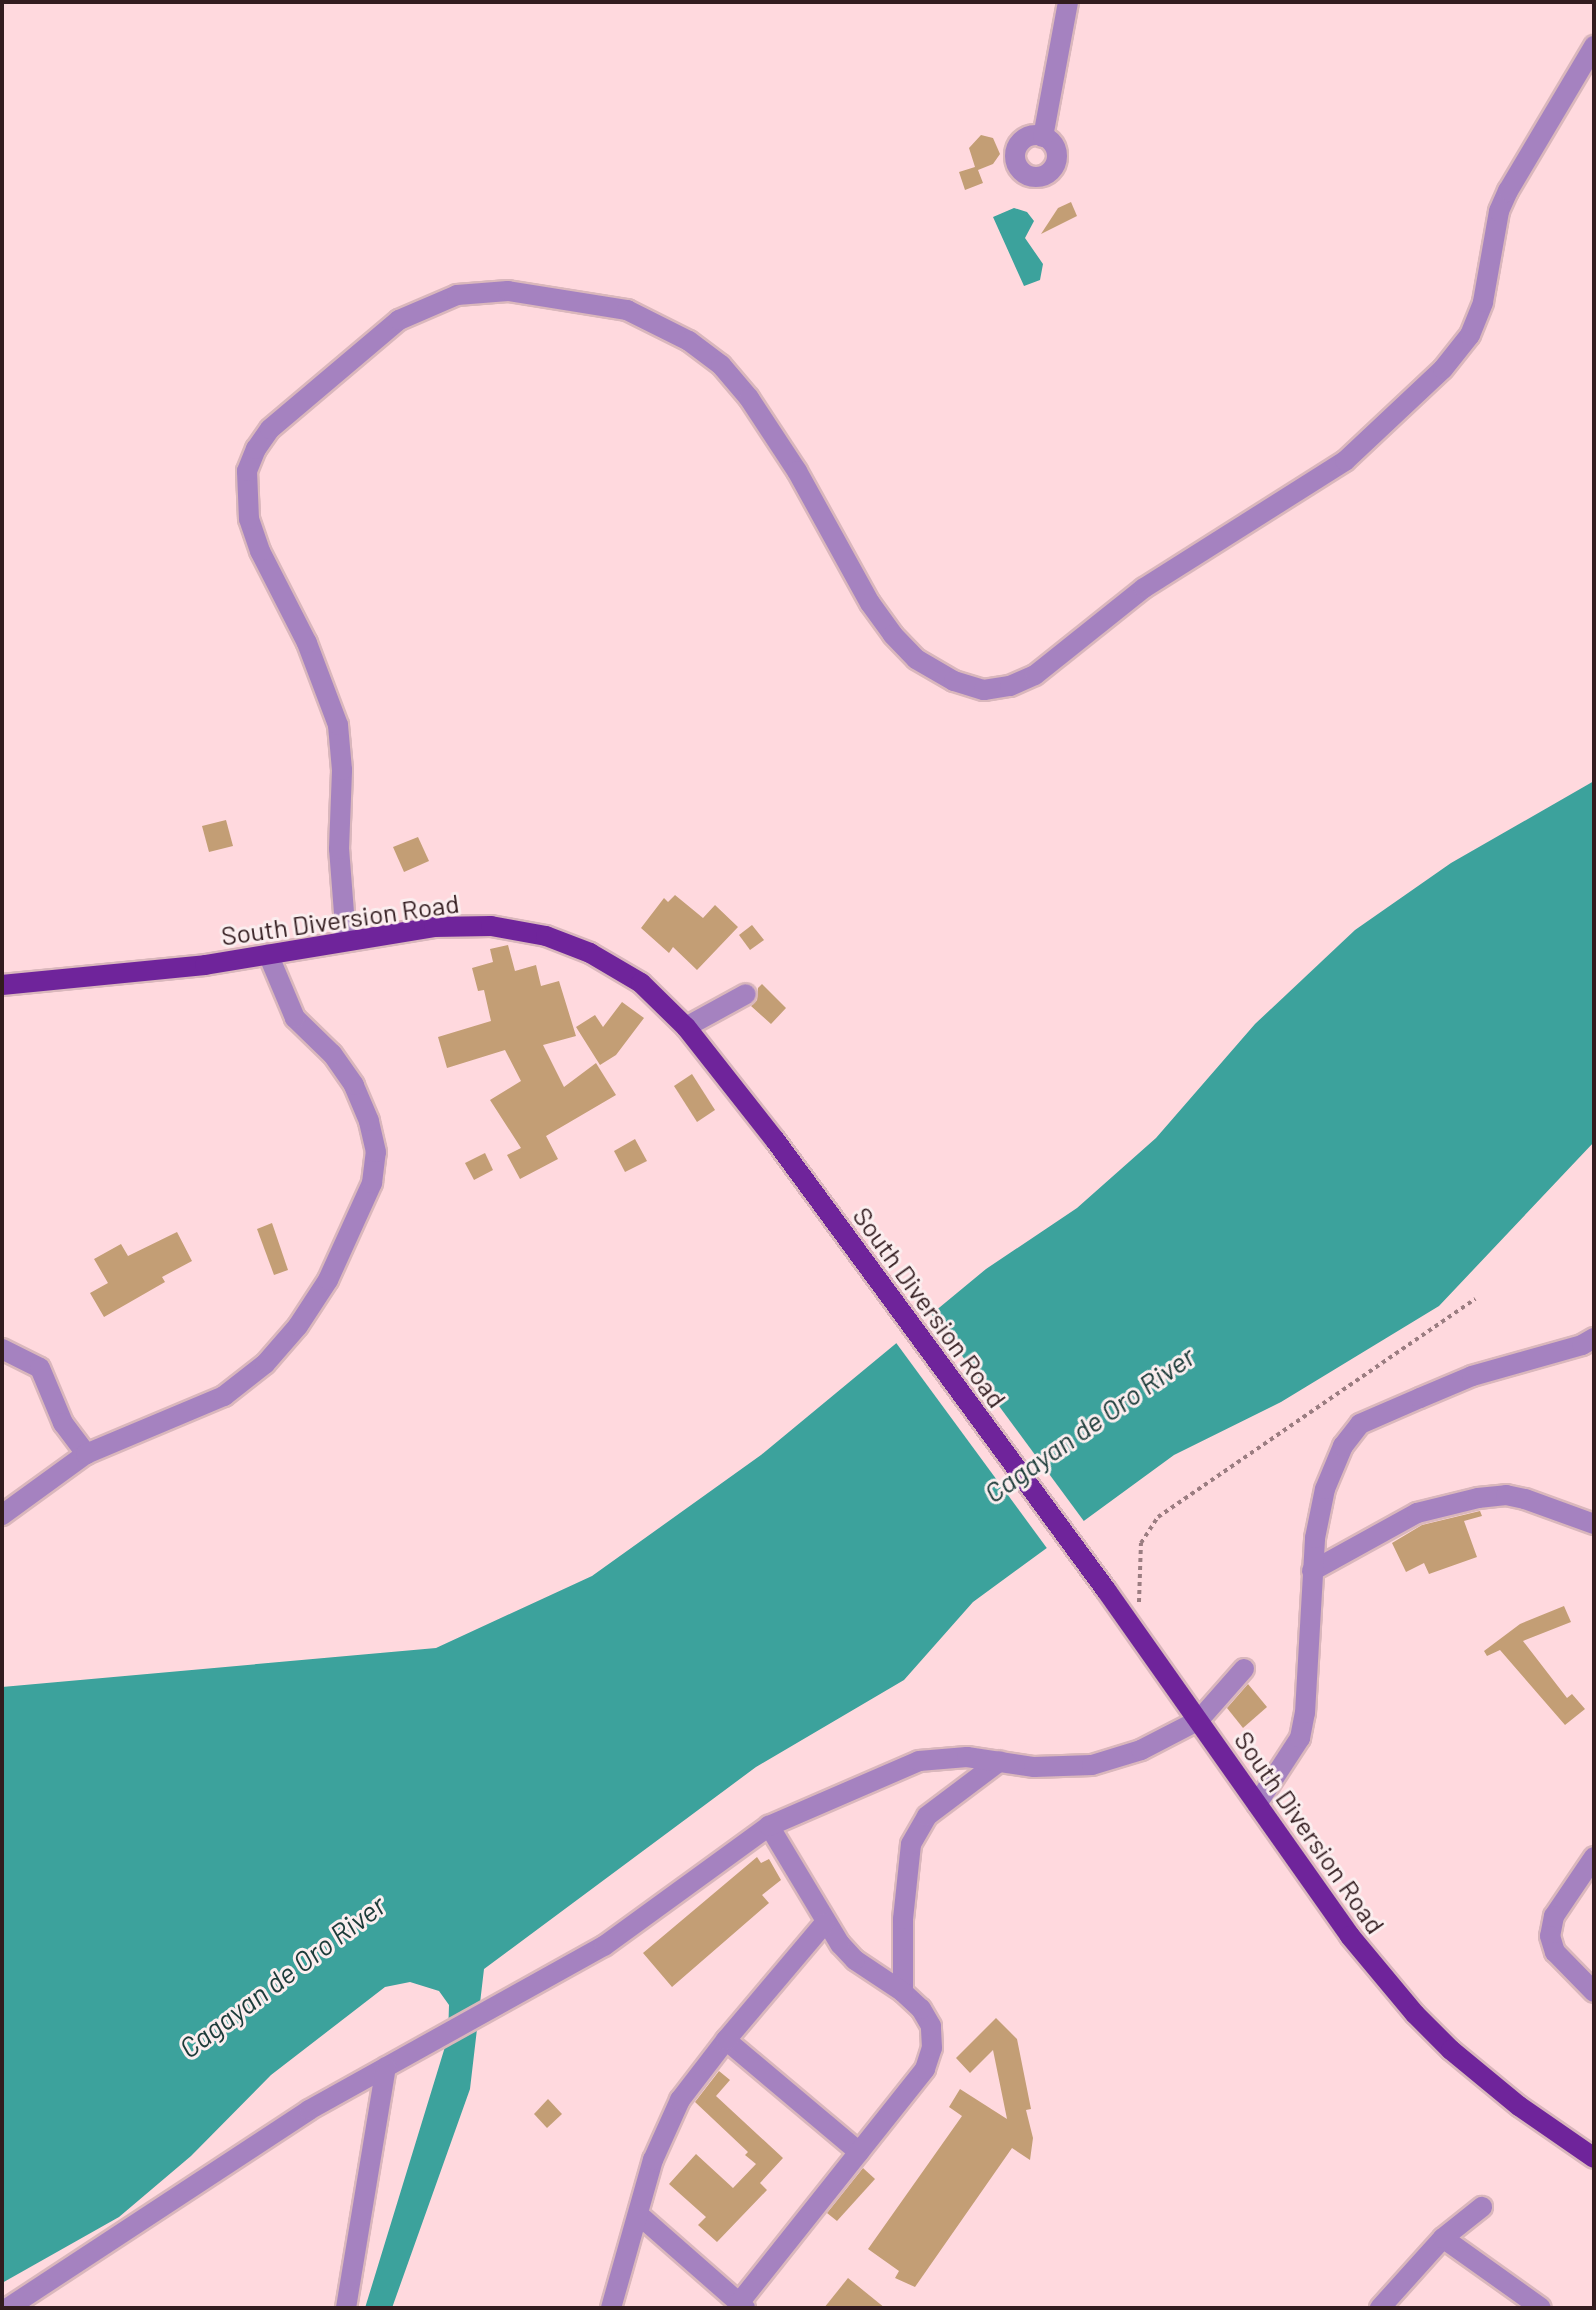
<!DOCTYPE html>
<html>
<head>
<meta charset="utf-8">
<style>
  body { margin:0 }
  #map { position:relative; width:1596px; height:2310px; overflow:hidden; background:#ffd9de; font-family:Barlow,sans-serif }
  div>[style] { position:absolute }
  .water>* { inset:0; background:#3ca29c }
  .pier>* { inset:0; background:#ffd9de }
  .building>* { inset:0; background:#c39e75 }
  .path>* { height:4px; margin-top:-2px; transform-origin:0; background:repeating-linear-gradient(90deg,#9b7d81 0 4px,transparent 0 8px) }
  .roads { filter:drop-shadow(2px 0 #dab7bc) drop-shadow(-2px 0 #dab7bc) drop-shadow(0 2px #dab7bc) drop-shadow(0 -2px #dab7bc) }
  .minor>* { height:20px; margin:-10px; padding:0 10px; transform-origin:10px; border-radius:10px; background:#a582c0 }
  .minor>.ring { margin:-10px; padding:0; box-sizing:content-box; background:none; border:20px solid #a582c0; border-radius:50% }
  .major>* { height:20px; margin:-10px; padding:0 10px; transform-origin:10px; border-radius:10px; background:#6f249b }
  span { translate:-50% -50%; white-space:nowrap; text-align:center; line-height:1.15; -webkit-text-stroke:6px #fbeeef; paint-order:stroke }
  .street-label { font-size:26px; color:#321c1f }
  .water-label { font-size:28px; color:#1c3b39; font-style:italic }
  .frame { position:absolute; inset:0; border:4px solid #321c1f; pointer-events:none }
</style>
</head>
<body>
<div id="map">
  <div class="water">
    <div style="clip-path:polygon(1014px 208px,1027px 212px,1034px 221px,1025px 238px,1043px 264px,1040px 280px,1024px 286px,993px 217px)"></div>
    <div style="clip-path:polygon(1594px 781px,1594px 1142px,1439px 1306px,1281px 1402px,1174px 1455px,973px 1602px,904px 1680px,756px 1767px,484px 1969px,470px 2089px,392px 2308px,365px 2308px,448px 2037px,449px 2005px,439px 1991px,410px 1982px,385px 1987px,271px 2075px,191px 2156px,119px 2217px,2px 2283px,2px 1687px,436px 1648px,592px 1576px,761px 1455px,986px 1269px,1077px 1208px,1156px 1138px,1255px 1024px,1355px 930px,1451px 863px)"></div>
  </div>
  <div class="pier">
    <div style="clip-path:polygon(929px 1311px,1086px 1524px,1049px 1551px,894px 1340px)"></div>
  </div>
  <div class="building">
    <div style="clip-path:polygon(981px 135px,993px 138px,1000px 154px,993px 164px,978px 170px,983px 183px,965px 190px,959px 172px,975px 167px,969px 148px)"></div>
    <div style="clip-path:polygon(1071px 202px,1077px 216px,1041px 234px,1058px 208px)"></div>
    <div style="clip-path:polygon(226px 820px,233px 846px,209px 852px,202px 826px)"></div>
    <div style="clip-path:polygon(418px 837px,429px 861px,404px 872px,393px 847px)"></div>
    <div style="clip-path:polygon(675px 895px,703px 918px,715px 905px,738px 927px,697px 970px,673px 947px,669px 953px,641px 928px,664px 898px,668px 902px)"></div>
    <div style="clip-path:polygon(752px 925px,764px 940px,750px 950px,739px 935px)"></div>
    <div style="clip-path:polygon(508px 945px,515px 971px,536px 965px,541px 986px,559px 981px,576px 1036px,543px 1045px,564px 1087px,596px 1063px,616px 1095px,546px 1136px,558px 1159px,520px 1179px,507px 1155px,521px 1148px,490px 1100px,521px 1081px,505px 1050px,447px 1068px,438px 1037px,491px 1021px,484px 990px,478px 991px,472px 968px,493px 962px,490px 949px)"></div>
    <div style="clip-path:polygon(762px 984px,786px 1008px,771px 1024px,751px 1006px,757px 1000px,758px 988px)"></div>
    <div style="clip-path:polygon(622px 1002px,644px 1018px,616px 1055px,600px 1065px,576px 1027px,595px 1015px,603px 1027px)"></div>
    <div style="clip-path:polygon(692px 1074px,715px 1110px,697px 1122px,674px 1086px)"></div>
    <div style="clip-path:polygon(635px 1139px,647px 1161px,625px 1172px,614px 1151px)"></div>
    <div style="clip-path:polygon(485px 1153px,493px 1170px,474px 1180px,465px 1163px)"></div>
    <div style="clip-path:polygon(272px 1223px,288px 1270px,274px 1275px,257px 1229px)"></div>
    <div style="clip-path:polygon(177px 1232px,192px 1261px,162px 1277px,165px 1282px,104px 1317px,90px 1293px,108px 1283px,94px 1259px,121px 1244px,128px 1256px)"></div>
    <div style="clip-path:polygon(1480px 1511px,1482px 1516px,1464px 1521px,1477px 1557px,1429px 1574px,1424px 1563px,1406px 1572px,1392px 1543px,1422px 1525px)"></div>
    <div style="clip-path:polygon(1564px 1606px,1571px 1622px,1523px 1641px,1567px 1698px,1572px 1694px,1585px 1709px,1565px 1725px,1500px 1650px,1487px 1656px,1484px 1651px,1520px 1624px)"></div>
    <div style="clip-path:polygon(1248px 1684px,1267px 1707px,1243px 1728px,1227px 1708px)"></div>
    <div style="clip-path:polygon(757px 1857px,761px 1863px,769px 1859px,781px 1880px,762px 1895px,769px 1903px,672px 1987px,643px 1953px)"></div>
    <div style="clip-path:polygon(996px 2018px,1017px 2039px,1031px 2109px,1026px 2110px,1033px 2138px,1030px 2160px,1012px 2148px,915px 2287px,895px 2278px,899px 2271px,868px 2249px,962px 2116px,949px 2107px,960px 2089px,1007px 2119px,993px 2050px,970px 2073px,956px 2058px)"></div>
    <div style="clip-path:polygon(719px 2071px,730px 2080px,716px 2096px,783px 2158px,760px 2183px,767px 2190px,717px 2242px,698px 2225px,706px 2217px,669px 2184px,696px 2154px,733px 2188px,756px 2164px,745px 2155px,748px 2152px,695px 2102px)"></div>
    <div style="clip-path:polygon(548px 2099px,562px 2114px,547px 2128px,534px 2114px)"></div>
    <div style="clip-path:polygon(863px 2168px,875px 2179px,837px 2221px,827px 2213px)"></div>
    <div style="clip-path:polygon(848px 2278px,885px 2308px,824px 2308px)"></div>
  </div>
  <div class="path">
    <div style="left:1139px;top:1602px;width:59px;rotate:-88.1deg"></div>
    <div style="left:1141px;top:1543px;width:31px;rotate:-57deg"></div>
    <div style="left:1158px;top:1517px;width:385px;rotate:-34.5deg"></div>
  </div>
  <div class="roads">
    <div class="minor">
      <div class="ring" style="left:1015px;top:135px;width:22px;height:22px"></div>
      <div style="left:1043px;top:137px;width:137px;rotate:-79.5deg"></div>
      <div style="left:346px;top:939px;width:90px;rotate:-94.4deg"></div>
      <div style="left:339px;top:849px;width:79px;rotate:-87.8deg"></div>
      <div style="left:342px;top:770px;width:45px;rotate:-95.1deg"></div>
      <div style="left:338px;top:725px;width:88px;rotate:-110.7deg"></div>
      <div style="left:307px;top:643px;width:103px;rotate:-117.1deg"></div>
      <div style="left:260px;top:551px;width:34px;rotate:-109deg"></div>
      <div style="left:249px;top:519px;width:48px;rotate:-92.4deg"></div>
      <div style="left:247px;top:471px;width:24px;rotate:-68deg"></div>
      <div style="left:256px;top:449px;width:24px;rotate:-55deg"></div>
      <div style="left:270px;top:429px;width:169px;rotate:-40.2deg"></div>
      <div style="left:399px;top:320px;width:63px;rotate:-23.3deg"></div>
      <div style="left:457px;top:295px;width:51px;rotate:-4.5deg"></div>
      <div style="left:508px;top:291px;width:121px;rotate:9.1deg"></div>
      <div style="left:627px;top:310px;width:69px;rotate:26.6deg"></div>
      <div style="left:689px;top:341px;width:40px;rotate:37deg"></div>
      <div style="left:721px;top:365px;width:43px;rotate:49.7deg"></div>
      <div style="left:749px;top:398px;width:87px;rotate:56.7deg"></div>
      <div style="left:797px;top:471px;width:151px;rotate:61.1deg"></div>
      <div style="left:870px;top:603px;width:39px;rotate:54deg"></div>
      <div style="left:893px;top:635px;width:33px;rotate:46deg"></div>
      <div style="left:916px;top:659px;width:44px;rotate:30.1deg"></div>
      <div style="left:954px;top:681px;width:31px;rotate:17deg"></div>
      <div style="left:984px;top:690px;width:26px;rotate:-9deg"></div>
      <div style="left:1010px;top:686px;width:27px;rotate:-24deg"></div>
      <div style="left:1035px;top:675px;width:139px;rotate:-38.6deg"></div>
      <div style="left:1144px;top:588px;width:238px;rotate:-32.3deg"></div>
      <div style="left:1345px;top:461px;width:134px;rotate:-43.2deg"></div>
      <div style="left:1443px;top:369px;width:43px;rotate:-51.5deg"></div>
      <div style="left:1470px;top:335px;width:35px;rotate:-68deg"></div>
      <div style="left:1483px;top:302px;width:92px;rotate:-80deg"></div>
      <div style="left:1499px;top:211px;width:22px;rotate:-66deg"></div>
      <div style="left:1508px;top:191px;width:169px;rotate:-59.3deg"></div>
      <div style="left:686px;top:1027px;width:68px;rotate:-28.8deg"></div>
      <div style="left:2px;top:1349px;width:42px;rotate:26.6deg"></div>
      <div style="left:40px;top:1368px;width:60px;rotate:67.3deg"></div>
      <div style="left:63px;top:1423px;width:39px;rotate:53deg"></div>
      <div style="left:86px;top:1454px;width:104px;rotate:144deg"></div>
      <div style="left:86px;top:1454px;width:150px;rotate:-22.8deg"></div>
      <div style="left:224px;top:1396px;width:52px;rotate:-38deg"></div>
      <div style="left:265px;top:1364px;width:50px;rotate:-49deg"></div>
      <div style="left:298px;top:1326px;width:55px;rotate:-56.9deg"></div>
      <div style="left:328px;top:1280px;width:107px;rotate:-65.6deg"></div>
      <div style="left:372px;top:1183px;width:31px;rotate:-83deg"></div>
      <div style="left:376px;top:1152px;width:32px;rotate:-103deg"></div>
      <div style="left:369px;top:1121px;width:39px;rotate:-113deg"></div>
      <div style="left:354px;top:1085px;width:38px;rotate:-125deg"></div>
      <div style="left:332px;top:1054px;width:52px;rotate:-135.8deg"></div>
      <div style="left:295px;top:1018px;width:69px;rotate:-112.9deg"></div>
      <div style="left:1312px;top:1571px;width:120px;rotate:-28.9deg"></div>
      <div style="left:1417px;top:1513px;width:63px;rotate:-13.8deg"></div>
      <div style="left:1478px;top:1498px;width:28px;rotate:-6deg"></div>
      <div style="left:1506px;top:1495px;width:19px;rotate:12deg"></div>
      <div style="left:1525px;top:1499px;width:73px;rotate:19.9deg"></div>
      <div style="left:1257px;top:1804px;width:79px;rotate:-56.9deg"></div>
      <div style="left:1300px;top:1738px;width:25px;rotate:-79deg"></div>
      <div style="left:1305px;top:1713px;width:175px;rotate:-86.7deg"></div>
      <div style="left:1315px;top:1538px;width:50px;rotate:-78.5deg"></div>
      <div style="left:1325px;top:1489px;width:47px;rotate:-67.3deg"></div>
      <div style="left:1343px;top:1446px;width:28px;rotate:-52deg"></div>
      <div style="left:1360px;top:1424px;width:65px;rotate:-23.4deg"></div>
      <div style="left:1420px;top:1398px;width:56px;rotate:-22.9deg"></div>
      <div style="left:1472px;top:1376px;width:114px;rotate:-15.7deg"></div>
      <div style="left:1582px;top:1345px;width:14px;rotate:-30deg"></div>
      <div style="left:1594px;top:1857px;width:71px;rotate:124.1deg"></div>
      <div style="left:1554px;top:1916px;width:20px;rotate:101deg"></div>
      <div style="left:1550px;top:1936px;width:17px;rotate:73deg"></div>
      <div style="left:1555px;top:1952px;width:56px;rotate:45.7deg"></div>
      <div style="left:903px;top:1992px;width:73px;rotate:-90deg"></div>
      <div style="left:903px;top:1919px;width:75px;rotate:-83.9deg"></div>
      <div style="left:911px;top:1844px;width:32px;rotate:-60deg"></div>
      <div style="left:927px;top:1816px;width:91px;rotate:-37deg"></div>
      <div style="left:726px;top:2040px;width:174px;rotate:40.1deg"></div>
      <div style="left:639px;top:2215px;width:141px;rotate:41.3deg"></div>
      <div style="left:1443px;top:2238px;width:120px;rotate:35.5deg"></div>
      <div style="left:739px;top:2303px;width:299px;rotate:-51.5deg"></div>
      <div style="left:925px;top:2069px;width:22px;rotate:-72deg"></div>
      <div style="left:932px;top:2048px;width:22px;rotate:-93deg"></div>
      <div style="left:931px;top:2026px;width:20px;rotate:-120deg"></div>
      <div style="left:921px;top:2009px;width:25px;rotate:-137deg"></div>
      <div style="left:903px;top:1992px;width:58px;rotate:-146.3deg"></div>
      <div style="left:855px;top:1960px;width:22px;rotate:-133deg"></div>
      <div style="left:840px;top:1944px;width:138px;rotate:-121deg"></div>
      <div style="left:8px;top:2308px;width:360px;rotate:-33.3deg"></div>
      <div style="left:309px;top:2110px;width:338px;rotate:-29.1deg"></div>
      <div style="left:604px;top:1946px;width:204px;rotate:-36deg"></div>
      <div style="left:769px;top:1826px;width:163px;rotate:-23.4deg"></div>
      <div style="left:919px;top:1761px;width:48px;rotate:-4.8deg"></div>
      <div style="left:967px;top:1757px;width:68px;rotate:8.5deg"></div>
      <div style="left:1034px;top:1767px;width:58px;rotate:-2deg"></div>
      <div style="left:1092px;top:1765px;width:51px;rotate:-17deg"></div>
      <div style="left:1141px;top:1750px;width:65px;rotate:-27.3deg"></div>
      <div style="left:1199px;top:1720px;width:68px;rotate:-48.6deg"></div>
      <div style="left:346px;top:2308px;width:244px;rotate:-80.6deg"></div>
      <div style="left:611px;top:2308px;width:154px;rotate:-74.2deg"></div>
      <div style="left:653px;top:2160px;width:66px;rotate:-65.8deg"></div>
      <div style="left:680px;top:2100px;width:76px;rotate:-52.5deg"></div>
      <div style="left:726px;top:2040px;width:153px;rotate:-49.8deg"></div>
      <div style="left:1380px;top:2308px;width:94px;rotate:-48deg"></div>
      <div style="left:1443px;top:2238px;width:50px;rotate:-38.5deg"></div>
    </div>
    <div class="major">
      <div style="left:2px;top:985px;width:204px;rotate:-5.6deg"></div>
      <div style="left:205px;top:965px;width:232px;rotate:-9.4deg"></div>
      <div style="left:434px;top:927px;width:57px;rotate:-1deg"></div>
      <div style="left:491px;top:926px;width:56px;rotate:10.3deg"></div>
      <div style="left:546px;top:936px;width:47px;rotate:21.1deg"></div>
      <div style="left:590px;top:953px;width:59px;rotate:30.5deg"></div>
      <div style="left:641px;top:983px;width:63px;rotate:44.4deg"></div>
      <div style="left:686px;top:1027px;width:144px;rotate:51.8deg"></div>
      <div style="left:775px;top:1140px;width:559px;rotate:53.66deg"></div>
      <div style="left:1106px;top:1590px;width:423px;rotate:54.8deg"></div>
      <div style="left:1350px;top:1936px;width:102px;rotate:50.2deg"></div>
      <div style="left:1415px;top:2014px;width:51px;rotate:45deg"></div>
      <div style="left:1451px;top:2050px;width:88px;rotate:39.5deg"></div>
      <div style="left:1519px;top:2106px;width:91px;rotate:34.7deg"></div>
    </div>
  </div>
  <div class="street-label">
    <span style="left:340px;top:919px;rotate:-8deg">South Diversion Road</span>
    <span style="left:930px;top:1307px;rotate:54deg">South Diversion Road</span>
    <span style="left:1310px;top:1832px;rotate:55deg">South Diversion Road</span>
  </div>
  <div class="water-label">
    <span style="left:1089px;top:1424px;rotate:-35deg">Cagayan de Oro River</span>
    <span style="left:282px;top:1976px;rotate:-37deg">Cagayan de Oro River</span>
  </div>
  <div class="frame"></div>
</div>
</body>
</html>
